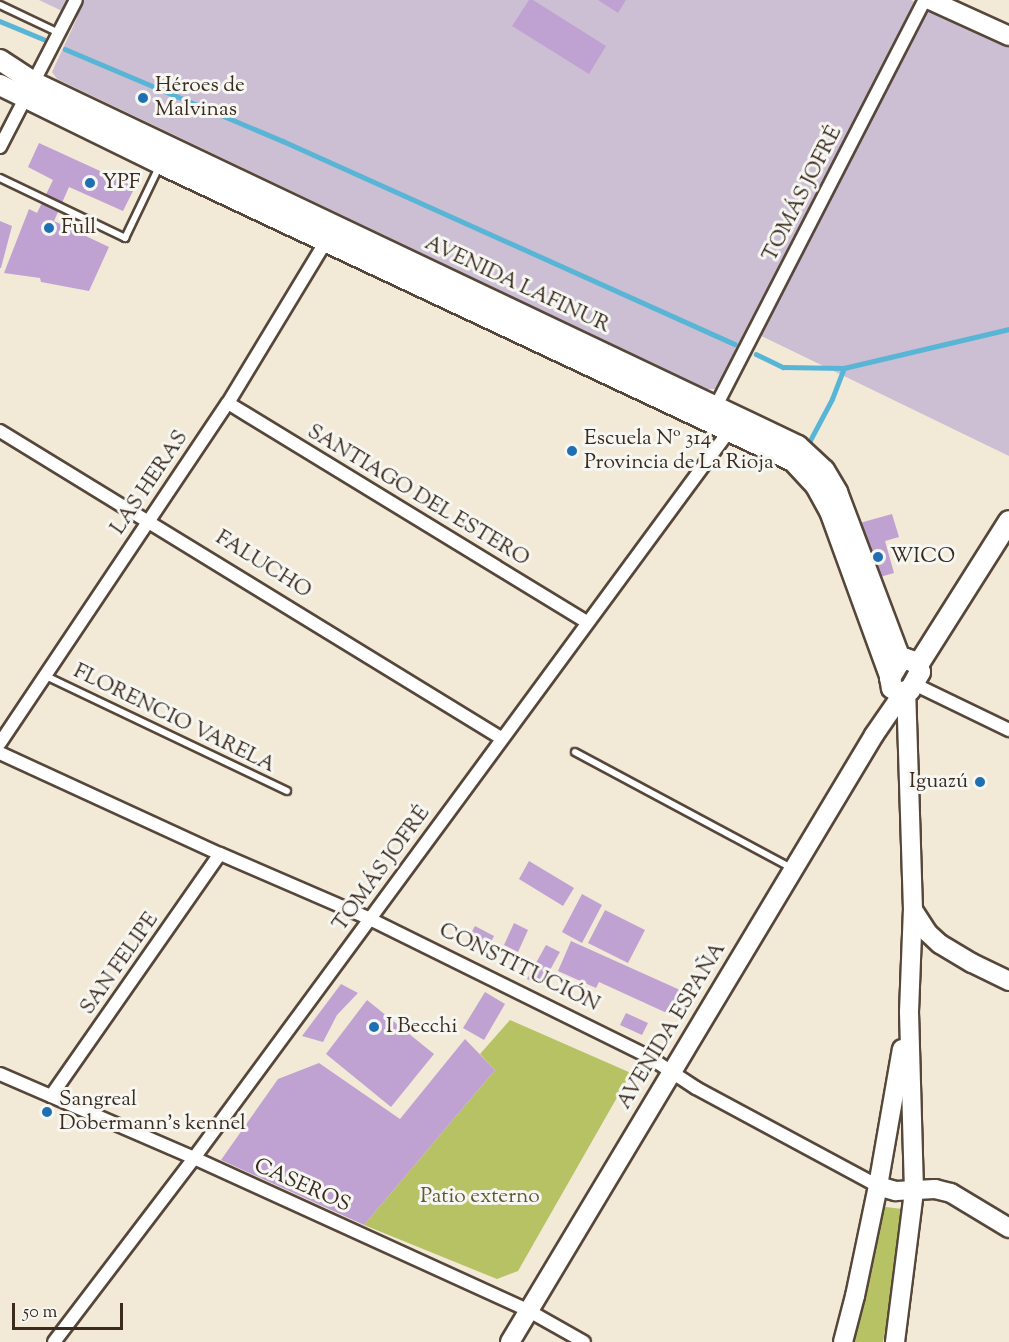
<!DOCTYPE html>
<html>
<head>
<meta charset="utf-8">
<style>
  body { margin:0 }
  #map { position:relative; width:1009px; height:1342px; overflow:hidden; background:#f2e9d6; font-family:"Sorts Mill Goudy",serif }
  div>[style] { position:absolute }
  .industrial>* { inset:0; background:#ccbed3 }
  .green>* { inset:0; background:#b6c264 }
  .stream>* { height:4.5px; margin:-2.25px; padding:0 2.25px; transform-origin:2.25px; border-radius:2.25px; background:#58b5d6 }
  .building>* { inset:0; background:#c0a2d2 }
  .roads { filter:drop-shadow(2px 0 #56473a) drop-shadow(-2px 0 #56473a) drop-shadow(0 2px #56473a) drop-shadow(0 -2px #56473a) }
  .lane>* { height:6px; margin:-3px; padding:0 3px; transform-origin:3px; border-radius:3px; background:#fff }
  .street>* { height:12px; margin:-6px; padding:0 6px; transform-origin:6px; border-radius:6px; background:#fff }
  .secondary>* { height:18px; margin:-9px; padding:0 9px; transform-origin:9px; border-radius:9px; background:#fff }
  .primary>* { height:20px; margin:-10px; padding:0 10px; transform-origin:10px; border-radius:10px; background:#fff }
  .dots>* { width:16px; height:16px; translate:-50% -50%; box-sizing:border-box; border:3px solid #f6f6f2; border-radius:50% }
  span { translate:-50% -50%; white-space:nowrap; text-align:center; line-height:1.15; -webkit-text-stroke:6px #f6f6f2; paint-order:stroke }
  .poi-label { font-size:21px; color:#3b2a1e }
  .left { translate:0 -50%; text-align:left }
  .right { translate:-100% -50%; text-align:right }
  .street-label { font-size:21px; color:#3b2a1e }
  .park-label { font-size:21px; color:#605833 }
  .scale { position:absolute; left:12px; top:1303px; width:111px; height:27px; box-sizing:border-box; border:3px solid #3b2a1e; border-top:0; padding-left:8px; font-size:18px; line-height:21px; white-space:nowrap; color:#3b2a1e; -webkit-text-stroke:4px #f6f6f2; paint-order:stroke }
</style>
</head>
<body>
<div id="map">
  <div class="industrial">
    <div style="clip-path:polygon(39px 0,911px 0,1009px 45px,1009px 456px,749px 330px,719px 385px,716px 389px,706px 389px,57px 79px,52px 72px,77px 18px)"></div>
  </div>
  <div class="green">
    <div style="clip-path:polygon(510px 1020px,631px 1073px,518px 1271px,497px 1279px,364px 1225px,495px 1070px,480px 1054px)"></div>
    <div style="clip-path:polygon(878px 1206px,902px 1209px,894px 1282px,883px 1342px,850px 1342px)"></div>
  </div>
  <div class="stream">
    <div style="left:0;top:21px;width:47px;rotate:22.7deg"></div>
    <div style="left:65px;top:49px;width:237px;rotate:22.9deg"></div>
    <div style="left:283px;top:141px;width:495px;rotate:24.2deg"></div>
    <div style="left:756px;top:354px;width:30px;rotate:26deg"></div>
    <div style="left:783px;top:367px;width:61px;rotate:0.9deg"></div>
    <div style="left:844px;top:368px;width:170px;rotate:-13.3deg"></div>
    <div style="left:806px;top:448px;width:55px;rotate:-62deg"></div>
    <div style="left:832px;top:399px;width:33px;rotate:-69deg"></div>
  </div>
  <div class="building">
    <div style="clip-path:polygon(529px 0,533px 0,606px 46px,589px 74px,512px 26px)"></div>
    <div style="clip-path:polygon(598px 0,626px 0,618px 13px)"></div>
    <div style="clip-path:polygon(39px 143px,135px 187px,123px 211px,69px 187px,54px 221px,109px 247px,89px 291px,41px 282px,40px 278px,4px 273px,29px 209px,37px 213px,53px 180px,28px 167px)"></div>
    <div style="clip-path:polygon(0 221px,12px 226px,1px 268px,0 268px)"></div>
    <div style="clip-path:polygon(892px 514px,899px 537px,885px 541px,894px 573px,873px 579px,856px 524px)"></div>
    <div style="clip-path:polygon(529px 861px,574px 888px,563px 906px,519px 879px)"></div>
    <div style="clip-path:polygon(582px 894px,602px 905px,582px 943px,562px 932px)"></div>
    <div style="clip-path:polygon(605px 910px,645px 930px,628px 963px,588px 943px)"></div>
    <div style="clip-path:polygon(514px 923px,528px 930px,518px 952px,504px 945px)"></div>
    <div style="clip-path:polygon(475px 926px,494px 936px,485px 954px,465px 944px)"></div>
    <div style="clip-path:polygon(571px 941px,680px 990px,669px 1014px,599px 982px,596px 988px,558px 971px)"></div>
    <div style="clip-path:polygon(546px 945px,560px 952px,541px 986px,527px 979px)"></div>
    <div style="clip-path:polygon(341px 984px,358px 993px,337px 1015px,323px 1042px,302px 1036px)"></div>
    <div style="clip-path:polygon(485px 992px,505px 1004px,484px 1040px,463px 1028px)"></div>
    <div style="clip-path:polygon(367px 1000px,434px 1054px,391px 1107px,326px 1054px)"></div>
    <div style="clip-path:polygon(626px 1013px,648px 1023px,642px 1035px,620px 1025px)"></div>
    <div style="clip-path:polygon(465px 1039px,495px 1070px,364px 1225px,221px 1160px,278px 1079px,319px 1063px,400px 1119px)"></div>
  </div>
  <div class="roads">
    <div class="lane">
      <div style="left:0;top:5px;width:65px;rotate:25.4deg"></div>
      <div style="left:0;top:178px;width:139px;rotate:25.6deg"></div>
      <div style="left:125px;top:238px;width:79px;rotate:-64.4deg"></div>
      <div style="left:46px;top:676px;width:267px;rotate:25.5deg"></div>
      <div style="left:575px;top:752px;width:245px;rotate:28.2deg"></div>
    </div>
    <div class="street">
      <div style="left:0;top:147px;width:165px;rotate:-62.7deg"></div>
      <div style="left:228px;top:403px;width:421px;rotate:31.4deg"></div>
      <div style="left:716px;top:406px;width:457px;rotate:-62.8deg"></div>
      <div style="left:0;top:431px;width:588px;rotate:31.5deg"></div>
      <div style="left:914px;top:684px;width:106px;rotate:25.8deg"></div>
      <div style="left:0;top:743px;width:409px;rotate:-56.2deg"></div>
      <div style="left:228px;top:403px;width:189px;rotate:-58.8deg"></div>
      <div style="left:0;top:753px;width:242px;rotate:24.7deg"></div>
      <div style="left:220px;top:854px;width:163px;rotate:23.4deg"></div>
      <div style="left:370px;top:919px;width:311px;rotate:26.3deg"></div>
      <div style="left:649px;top:1057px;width:56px;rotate:33.4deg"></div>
      <div style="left:696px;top:1088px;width:207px;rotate:28.3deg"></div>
      <div style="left:0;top:1074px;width:211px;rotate:23.4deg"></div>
      <div style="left:194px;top:1158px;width:368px;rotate:24.5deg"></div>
      <div style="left:529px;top:1311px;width:63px;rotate:29.4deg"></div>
      <div style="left:51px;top:1096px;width:295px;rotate:-55.1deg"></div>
      <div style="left:54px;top:1342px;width:231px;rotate:-52.7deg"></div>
      <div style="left:194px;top:1158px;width:908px;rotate:-53.65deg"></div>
    </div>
    <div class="secondary">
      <div style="left:930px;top:0;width:87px;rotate:24.5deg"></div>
      <div style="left:913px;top:910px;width:27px;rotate:57deg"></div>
      <div style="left:928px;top:933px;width:16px;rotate:43deg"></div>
      <div style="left:940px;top:944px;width:37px;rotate:31deg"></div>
      <div style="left:972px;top:963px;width:41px;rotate:25.9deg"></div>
      <div style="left:878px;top:1186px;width:19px;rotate:16deg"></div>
      <div style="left:896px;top:1191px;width:39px;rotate:-3deg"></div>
      <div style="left:935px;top:1189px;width:16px;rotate:14deg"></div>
      <div style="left:951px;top:1193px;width:68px;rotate:31.1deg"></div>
      <div style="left:510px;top:1342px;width:708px;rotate:-59.05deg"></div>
      <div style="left:874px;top:735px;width:51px;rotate:-55.4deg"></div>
      <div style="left:843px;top:1342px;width:48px;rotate:-75.4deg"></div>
      <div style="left:855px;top:1296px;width:112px;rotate:-78.2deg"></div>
      <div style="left:878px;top:1186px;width:139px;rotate:-80.1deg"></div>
      <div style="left:895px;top:1342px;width:152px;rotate:-82.8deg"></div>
      <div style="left:914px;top:1191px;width:179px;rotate:-91.6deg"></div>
      <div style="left:909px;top:1012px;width:102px;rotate:-87.8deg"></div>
      <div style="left:913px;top:910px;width:218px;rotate:-91.8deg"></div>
    </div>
    <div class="primary">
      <div style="left:0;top:60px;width:42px;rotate:33.3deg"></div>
      <div style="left:35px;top:83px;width:845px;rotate:25.44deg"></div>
      <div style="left:798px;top:446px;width:35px;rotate:43deg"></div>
      <div style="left:824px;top:470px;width:26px;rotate:59deg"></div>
      <div style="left:837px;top:492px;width:181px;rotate:69.3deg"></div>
      <div style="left:0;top:85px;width:179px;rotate:26.1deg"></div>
      <div style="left:161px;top:164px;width:698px;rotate:25.17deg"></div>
      <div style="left:793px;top:461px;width:34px;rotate:47deg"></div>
      <div style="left:816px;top:486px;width:29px;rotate:61deg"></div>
      <div style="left:830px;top:511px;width:176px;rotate:70deg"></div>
      <div style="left:905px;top:659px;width:11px;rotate:15deg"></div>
      <div style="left:916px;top:662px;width:11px;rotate:68deg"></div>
      <div style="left:920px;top:672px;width:21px;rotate:119deg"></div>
      <div style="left:910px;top:690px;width:11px;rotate:165deg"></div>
      <div style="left:899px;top:693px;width:9px;rotate:-144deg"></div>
      <div style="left:892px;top:688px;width:10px;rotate:-101deg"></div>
      <div style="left:890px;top:678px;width:16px;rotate:-60deg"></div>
      <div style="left:898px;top:664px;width:9px;rotate:-36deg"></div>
      <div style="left:918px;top:665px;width:170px;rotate:-57.7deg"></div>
    </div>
  </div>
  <div class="dots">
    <div style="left:143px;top:98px;background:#1f6fb2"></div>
    <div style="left:90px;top:183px;background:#1f6fb2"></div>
    <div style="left:49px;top:228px;background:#1f6fb2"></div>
    <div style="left:572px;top:451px;background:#1f6fb2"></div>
    <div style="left:878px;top:557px;background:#1f6fb2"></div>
    <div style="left:980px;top:782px;background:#1f6fb2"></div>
    <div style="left:374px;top:1027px;background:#1f6fb2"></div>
    <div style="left:47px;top:1112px;background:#1f6fb2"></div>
  </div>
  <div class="poi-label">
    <span class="left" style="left:155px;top:98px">Héroes de<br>Malvinas</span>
    <span class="left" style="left:102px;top:183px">YPF</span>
    <span class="left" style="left:61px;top:228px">Full</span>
    <span class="left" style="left:584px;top:451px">Escuela Nº 314<br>Provincia de La Rioja</span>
    <span class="left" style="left:890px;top:557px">WICO</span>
    <span class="right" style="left:968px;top:782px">Iguazú</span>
    <span class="left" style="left:386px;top:1027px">I Becchi</span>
    <span class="left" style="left:59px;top:1112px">Sangreal<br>Dobermann's kennel</span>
  </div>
  <div class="street-label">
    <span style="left:803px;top:194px;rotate:-63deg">TOMÁS JOFRÉ</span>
    <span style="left:517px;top:285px;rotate:25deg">AVENIDA LAFINUR</span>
    <span style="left:150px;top:483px;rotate:-56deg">LAS HERAS</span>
    <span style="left:418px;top:496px;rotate:31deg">SANTIAGO DEL ESTERO</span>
    <span style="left:263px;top:565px;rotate:32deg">FALUCHO</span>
    <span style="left:174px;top:719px;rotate:26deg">FLORENCIO VARELA</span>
    <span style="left:382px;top:869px;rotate:-54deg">TOMÁS JOFRÉ</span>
    <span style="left:120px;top:964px;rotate:-55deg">SAN FELIPE</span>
    <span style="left:519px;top:968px;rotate:26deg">CONSTITUCIÓN</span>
    <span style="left:672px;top:1026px;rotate:-59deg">AVENIDA ESPAÑA</span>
    <span style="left:302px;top:1186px;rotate:24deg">CASEROS</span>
  </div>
  <div class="park-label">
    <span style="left:480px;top:1197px">Patio externo</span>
  </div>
  <div class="scale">50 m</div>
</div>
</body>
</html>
